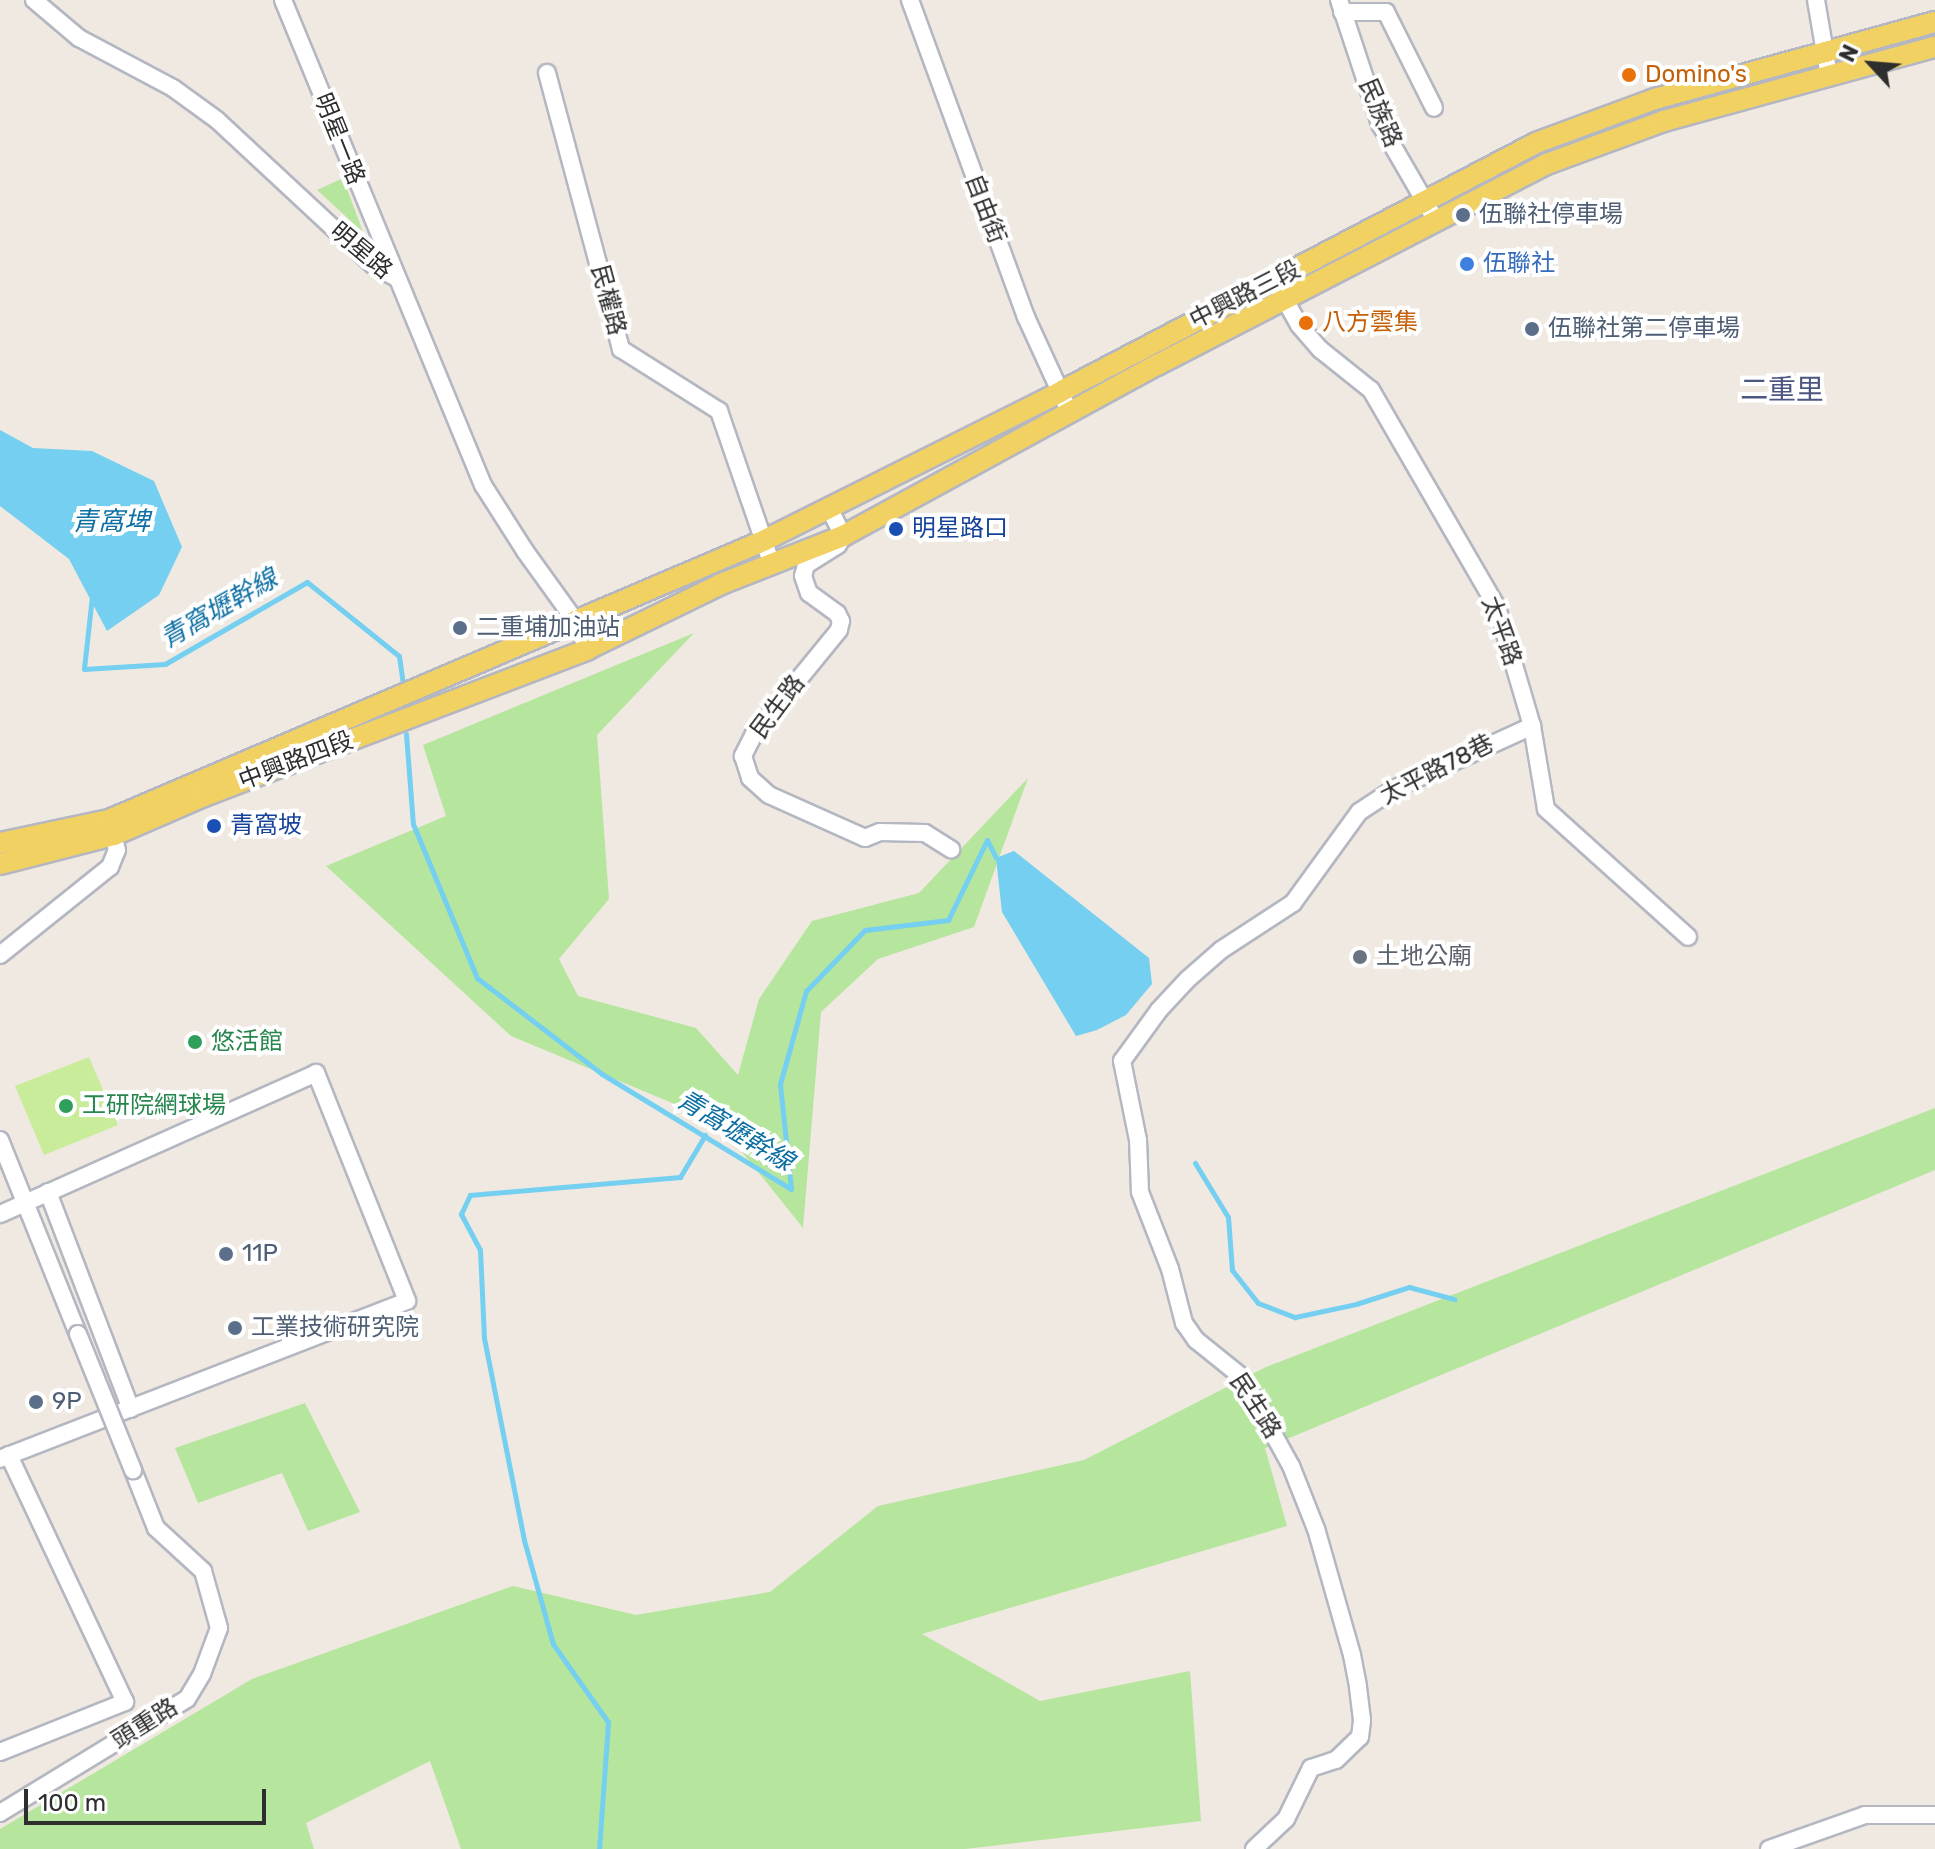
<!DOCTYPE html>
<html>
<head>
<meta charset="utf-8">
<style>
  body { margin:0 }
  #map { position:relative; width:1935px; height:1849px; overflow:hidden; background:#efe9e1; font-family:Rubik,"Noto Sans TC",sans-serif }
  div>[style] { position:absolute }
  .green>* { inset:0; background:#b6e59e }
  .pitch>* { inset:0; background:#c9ec9a }
  .water>* { inset:0; background:#75cff0 }
  .stream>* { height:5px; margin:-2.5px; padding:0 2.5px; transform-origin:2.5px; border-radius:2.5px; background:#75cff0 }
  .roads { filter:drop-shadow(2px 0 #b4b7c1) drop-shadow(-2px 0 #b4b7c1) drop-shadow(0 2px #b4b7c1) drop-shadow(0 -2px #b4b7c1) }
  .minor>* { height:16px; margin:-8px; padding:0 8px; transform-origin:8px; border-radius:8px; background:#fff }
  .major>* { height:20px; margin:-10px; padding:0 10px; transform-origin:10px; border-radius:10px; background:#f2d163 }
  .bridges { filter:drop-shadow(2px 0 #b4b7c1) drop-shadow(-2px 0 #b4b7c1) drop-shadow(0 2px #b4b7c1) drop-shadow(0 -2px #b4b7c1) }
  .minor-bridge>* { height:16px; margin:-8px; padding:0 8px; transform-origin:8px; border-radius:8px; background:#fff }
  .dots>* { width:22px; height:22px; translate:-50% -50%; box-sizing:border-box; border:4px solid #fff; border-radius:50% }
  span { translate:-50% -50%; white-space:nowrap; text-align:center; line-height:1.15; -webkit-text-stroke:8px #fff; paint-order:stroke }
  .food-label { font-size:24px; color:#c56008 }
  .left { translate:0 -50%; text-align:left }
  .street-label { font-size:24px; color:#2e2e2e }
  .service-label { font-size:24px; color:#4e5e75 }
  .shop-label { font-size:24px; color:#366cbe }
  .transit-label { font-size:24px; color:#164399 }
  .worship-label { font-size:24px; color:#5b616d }
  .leisure-label { font-size:24px; color:#27864d }
  .water-label { font-size:26px; color:#0d6fa3; font-style:italic }
  .quarter-label { font-size:28px; color:#4d5680 }
  .north { position:absolute; left:1831px; top:24px; width:80px; height:80px; -webkit-text-stroke:6px #fff; paint-order:stroke; rotate:296deg; font-size:22px; font-weight:700; line-height:32px; text-align:center; color:#2e2e2e }
  .north::after { content:''; display:block; margin:auto; width:28px; height:36px; background:#2e2e2e; clip-path:polygon(50% 0,100% 100%,50% 72%,0 100%) }
  .scale { position:absolute; left:24px; top:1789px; width:242px; height:36px; box-sizing:border-box; border:4px solid #2e2e2e; border-top:0; padding-left:10px; font-size:24px; line-height:28px; white-space:nowrap; color:#2e2e2e; -webkit-text-stroke:6px #fff; paint-order:stroke }
</style>
</head>
<body>
<div id="map">
  <div class="green">
    <div style="clip-path:polygon(343px 178px,363px 232px,317px 190px)"></div>
    <div style="clip-path:polygon(694px 633px,597px 735px,609px 899px,559px 959px,578px 996px,696px 1028px,738px 1075px,759px 999px,812px 921px,919px 893px,1028px 778px,974px 927px,878px 959px,821px 1012px,803px 1228px,718px 1122px,511px 1036px,326px 866px,446px 816px,423px 745px)"></div>
    <div style="clip-path:polygon(1935px 1108px,1935px 1170px,1265px 1448px,1287px 1526px,922px 1634px,1040px 1701px,1190px 1671px,1201px 1821px,965px 1849px,461px 1849px,430px 1761px,306px 1823px,314px 1849px,0 1849px,0 1829px,252px 1679px,513px 1586px,636px 1615px,770px 1592px,878px 1506px,1084px 1460px,1266px 1367px)"></div>
    <div style="clip-path:polygon(305px 1403px,360px 1512px,308px 1531px,282px 1473px,198px 1503px,175px 1448px)"></div>
  </div>
  <div class="pitch">
    <div style="clip-path:polygon(89px 1057px,118px 1125px,44px 1155px,15px 1086px)"></div>
  </div>
  <div class="water">
    <div style="clip-path:polygon(0 430px,33px 448px,92px 451px,154px 481px,182px 547px,159px 595px,107px 631px,69px 559px,0 506px)"></div>
    <div style="clip-path:polygon(1014px 851px,1149px 958px,1152px 984px,1126px 1015px,1097px 1030px,1076px 1036px,1002px 912px,996px 858px)"></div>
  </div>
  <div class="stream">
    <div style="left:92px;top:596px;width:73px;rotate:96.3deg"></div>
    <div style="left:84px;top:669px;width:81px;rotate:-3.5deg"></div>
    <div style="left:165px;top:664px;width:164px;rotate:-30deg"></div>
    <div style="left:307px;top:582px;width:118px;rotate:38.8deg"></div>
    <div style="left:399px;top:656px;width:30px;rotate:82deg"></div>
    <div style="left:406px;top:734px;width:90px;rotate:85.6deg"></div>
    <div style="left:413px;top:824px;width:167px;rotate:67.4deg"></div>
    <div style="left:477px;top:978px;width:158px;rotate:37.5deg"></div>
    <div style="left:602px;top:1074px;width:221px;rotate:31.3deg"></div>
    <div style="left:791px;top:1189px;width:106px;rotate:-96deg"></div>
    <div style="left:780px;top:1084px;width:97px;rotate:-74.4deg"></div>
    <div style="left:806px;top:991px;width:85px;rotate:-46deg"></div>
    <div style="left:865px;top:930px;width:84px;rotate:-6.9deg"></div>
    <div style="left:948px;top:920px;width:89px;rotate:-64deg"></div>
    <div style="left:987px;top:840px;width:20px;rotate:63deg"></div>
    <div style="left:1195px;top:1163px;width:63px;rotate:58.6deg"></div>
    <div style="left:1228px;top:1217px;width:53px;rotate:85.7deg"></div>
    <div style="left:1232px;top:1270px;width:42px;rotate:51.8deg"></div>
    <div style="left:1258px;top:1303px;width:40px;rotate:21deg"></div>
    <div style="left:1295px;top:1317px;width:62px;rotate:-12deg"></div>
    <div style="left:1356px;top:1304px;width:56px;rotate:-17.8deg"></div>
    <div style="left:1409px;top:1287px;width:47px;rotate:14.9deg"></div>
    <div style="left:599px;top:1849px;width:127px;rotate:-85.9deg"></div>
    <div style="left:608px;top:1722px;width:95px;rotate:-125.2deg"></div>
    <div style="left:553px;top:1644px;width:108px;rotate:-105.6deg"></div>
    <div style="left:524px;top:1540px;width:206px;rotate:-101.2deg"></div>
    <div style="left:484px;top:1338px;width:88px;rotate:-92.6deg"></div>
    <div style="left:480px;top:1250px;width:41px;rotate:-117.8deg"></div>
    <div style="left:461px;top:1214px;width:21px;rotate:-65deg"></div>
    <div style="left:470px;top:1195px;width:211px;rotate:-4.9deg"></div>
    <div style="left:680px;top:1177px;width:49px;rotate:-59.2deg"></div>
  </div>
  <div class="roads">
    <div class="minor">
      <div style="left:34px;top:0;width:59px;rotate:40.2deg"></div>
      <div style="left:79px;top:38px;width:106px;rotate:28deg"></div>
      <div style="left:173px;top:88px;width:54px;rotate:36deg"></div>
      <div style="left:217px;top:120px;width:213px;rotate:42.9deg"></div>
      <div style="left:373px;top:265px;width:26px;rotate:29deg"></div>
      <div style="left:283px;top:0;width:525px;rotate:67.59deg"></div>
      <div style="left:483px;top:485px;width:78px;rotate:57.5deg"></div>
      <div style="left:525px;top:551px;width:84px;rotate:54.2deg"></div>
      <div style="left:574px;top:619px;width:33px;rotate:65deg"></div>
      <div style="left:910px;top:0;width:338px;rotate:69.9deg"></div>
      <div style="left:1026px;top:317px;width:106px;rotate:65.4deg"></div>
      <div style="left:1339px;top:0;width:131px;rotate:71.7deg"></div>
      <div style="left:1380px;top:124px;width:110px;rotate:59.9deg"></div>
      <div style="left:1816px;top:0;width:77px;rotate:80.3deg"></div>
      <div style="left:1342px;top:12px;width:44px"></div>
      <div style="left:1386px;top:12px;width:107px;rotate:63.4deg"></div>
      <div style="left:547px;top:73px;width:286px;rotate:75deg"></div>
      <div style="left:621px;top:349px;width:116px;rotate:32.3deg"></div>
      <div style="left:719px;top:411px;width:163px;rotate:71deg"></div>
      <div style="left:1279px;top:289px;width:41px;rotate:60.9deg"></div>
      <div style="left:1299px;top:325px;width:33px;rotate:49deg"></div>
      <div style="left:1321px;top:350px;width:64px;rotate:38.7deg"></div>
      <div style="left:1371px;top:390px;width:251px;rotate:59.9deg"></div>
      <div style="left:1497px;top:607px;width:124px;rotate:73.6deg"></div>
      <div style="left:1532px;top:726px;width:84px;rotate:80.4deg"></div>
      <div style="left:1546px;top:809px;width:191px;rotate:42deg"></div>
      <div style="left:830px;top:510px;width:29px;rotate:63deg"></div>
      <div style="left:843px;top:536px;width:10px;rotate:119deg"></div>
      <div style="left:838px;top:545px;width:38px;rotate:148deg"></div>
      <div style="left:806px;top:565px;width:11px;rotate:105deg"></div>
      <div style="left:803px;top:576px;width:18px;rotate:71deg"></div>
      <div style="left:809px;top:593px;width:34px;rotate:36deg"></div>
      <div style="left:837px;top:613px;width:9px;rotate:63deg"></div>
      <div style="left:841px;top:621px;width:9px;rotate:103deg"></div>
      <div style="left:839px;top:630px;width:134px;rotate:129.3deg"></div>
      <div style="left:754px;top:734px;width:25px;rotate:117deg"></div>
      <div style="left:743px;top:756px;width:23px;rotate:72deg"></div>
      <div style="left:750px;top:778px;width:25px;rotate:42deg"></div>
      <div style="left:769px;top:795px;width:105px;rotate:24.1deg"></div>
      <div style="left:865px;top:838px;width:16px;rotate:-22deg"></div>
      <div style="left:880px;top:832px;width:45px;rotate:1.3deg"></div>
      <div style="left:925px;top:833px;width:31px;rotate:32deg"></div>
      <div style="left:0;top:955px;width:141px;rotate:-38.7deg"></div>
      <div style="left:110px;top:867px;width:18px;rotate:-68deg"></div>
      <div style="left:117px;top:850px;width:28px;rotate:-105deg"></div>
      <div style="left:0;top:1140px;width:209px;rotate:68.1deg"></div>
      <div style="left:48px;top:1192px;width:232px;rotate:69.1deg"></div>
      <div style="left:0;top:1214px;width:346px;rotate:-24deg"></div>
      <div style="left:316px;top:1073px;width:245px;rotate:68.2deg"></div>
      <div style="left:407px;top:1301px;width:437px;rotate:158.8deg"></div>
      <div style="left:0;top:1752px;width:135px;rotate:-21.8deg"></div>
      <div style="left:125px;top:1702px;width:273px;rotate:-115.2deg"></div>
      <div style="left:0;top:1813px;width:219px;rotate:-31.4deg"></div>
      <div style="left:187px;top:1699px;width:29px;rotate:-59deg"></div>
      <div style="left:202px;top:1674px;width:49px;rotate:-69.7deg"></div>
      <div style="left:219px;top:1628px;width:59px;rotate:-105.7deg"></div>
      <div style="left:203px;top:1571px;width:64px;rotate:-137.5deg"></div>
      <div style="left:156px;top:1528px;width:62px;rotate:-111.6deg"></div>
      <div style="left:1254px;top:1849px;width:44px;rotate:-43.2deg"></div>
      <div style="left:1286px;top:1819px;width:57px;rotate:-63.9deg"></div>
      <div style="left:1311px;top:1768px;width:26px;rotate:-18deg"></div>
      <div style="left:1336px;top:1760px;width:33px;rotate:-44deg"></div>
      <div style="left:1360px;top:1737px;width:17px;rotate:-83deg"></div>
      <div style="left:1362px;top:1720px;width:34px;rotate:-97deg"></div>
      <div style="left:1358px;top:1686px;width:32px;rotate:-101deg"></div>
      <div style="left:1352px;top:1655px;width:131px;rotate:-105.9deg"></div>
      <div style="left:1316px;top:1529px;width:68px;rotate:-111.6deg"></div>
      <div style="left:1291px;top:1466px;width:102px;rotate:-118.8deg"></div>
      <div style="left:1242px;top:1377px;width:59px;rotate:-141.2deg"></div>
      <div style="left:1196px;top:1340px;width:21px;rotate:-125deg"></div>
      <div style="left:1184px;top:1323px;width:56px;rotate:-104.5deg"></div>
      <div style="left:1170px;top:1269px;width:83px;rotate:-111.3deg"></div>
      <div style="left:1140px;top:1192px;width:52px;rotate:-92.2deg"></div>
      <div style="left:1138px;top:1140px;width:81px;rotate:-101.4deg"></div>
      <div style="left:1122px;top:1061px;width:63px;rotate:-54deg"></div>
      <div style="left:1159px;top:1010px;width:42px;rotate:-46.9deg"></div>
      <div style="left:1188px;top:979px;width:44px;rotate:-41.3deg"></div>
      <div style="left:1221px;top:950px;width:86px;rotate:-33.1deg"></div>
      <div style="left:1293px;top:903px;width:112px;rotate:-54deg"></div>
      <div style="left:1359px;top:812px;width:42px;rotate:-33.3deg"></div>
      <div style="left:1394px;top:789px;width:152px;rotate:-24.5deg"></div>
      <div style="left:1769px;top:1849px;width:102px;rotate:-19.5deg"></div>
      <div style="left:1865px;top:1815px;width:70px"></div>
    </div>
    <div class="major">
      <div style="left:0;top:843px;width:111px;rotate:-11.9deg"></div>
      <div style="left:109px;top:820px;width:711px;rotate:-23.1deg"></div>
      <div style="left:763px;top:541px;width:332px;rotate:-26.6deg"></div>
      <div style="left:1060px;top:392px;width:537px;rotate:-27.61deg"></div>
      <div style="left:1536px;top:143px;width:127px;rotate:-20.3deg"></div>
      <div style="left:1655px;top:99px;width:290px;rotate:-15.4deg"></div>
      <div style="left:0;top:864px;width:118px;rotate:-14.3deg"></div>
      <div style="left:114px;top:835px;width:98px;rotate:-23.4deg"></div>
      <div style="left:204px;top:796px;width:411px;rotate:-20.9deg"></div>
      <div style="left:588px;top:649px;width:148px;rotate:-26deg"></div>
      <div style="left:721px;top:584px;width:131px;rotate:-21.5deg"></div>
      <div style="left:843px;top:536px;width:358px;rotate:-28.6deg"></div>
      <div style="left:1157px;top:365px;width:439px;rotate:-27.3deg"></div>
      <div style="left:1547px;top:164px;width:125px;rotate:-20.2deg"></div>
      <div style="left:1664px;top:121px;width:281px;rotate:-15.3deg"></div>
    </div>
  </div>
  <div class="bridges">
    <div class="minor-bridge">
      <div style="left:78px;top:1334px;width:147px;rotate:68deg"></div>
    </div>
  </div>
  <div class="dots">
    <div style="left:1629px;top:75px;background:#e8710a"></div>
    <div style="left:1463px;top:215px;background:#5c6f8a"></div>
    <div style="left:1467px;top:264px;background:#3f7fe0"></div>
    <div style="left:1306px;top:323px;background:#e8710a"></div>
    <div style="left:1532px;top:329px;background:#5c6f8a"></div>
    <div style="left:896px;top:529px;background:#1a4fb4"></div>
    <div style="left:460px;top:628px;background:#5c6f8a"></div>
    <div style="left:214px;top:826px;background:#1a4fb4"></div>
    <div style="left:1360px;top:957px;background:#6b7280"></div>
    <div style="left:195px;top:1042px;background:#2e9e5b"></div>
    <div style="left:66px;top:1106px;background:#2e9e5b"></div>
    <div style="left:226px;top:1254px;background:#5c6f8a"></div>
    <div style="left:235px;top:1328px;background:#5c6f8a"></div>
    <div style="left:36px;top:1402px;background:#5c6f8a"></div>
  </div>
  <div class="food-label">
    <span class="left" style="left:1645px;top:75px">Domino's</span>
    <span class="left" style="left:1322px;top:323px">八方雲集</span>
  </div>
  <div class="street-label">
    <span style="left:1380px;top:113px;rotate:67deg">民族路</span>
    <span style="left:339px;top:139px;rotate:68deg">明星一路</span>
    <span style="left:985px;top:209px;rotate:69deg">自由街</span>
    <span style="left:361px;top:251px;rotate:40deg">明星路</span>
    <span style="left:1245px;top:295px;rotate:-27deg">中興路三段</span>
    <span style="left:608px;top:300px;rotate:75deg">民權路</span>
    <span style="left:1501px;top:631px;rotate:70deg">太平路</span>
    <span style="left:778px;top:707px;rotate:-53deg">民生路</span>
    <span style="left:296px;top:761px;rotate:-21deg">中興路四段</span>
    <span style="left:1437px;top:770px;rotate:-27deg">太平路78巷</span>
    <span style="left:1255px;top:1406px;rotate:57deg">民生路</span>
    <span style="left:145px;top:1724px;rotate:-32deg">頭重路</span>
  </div>
  <div class="service-label">
    <span class="left" style="left:1479px;top:215px">伍聯社停車場</span>
    <span class="left" style="left:1548px;top:329px">伍聯社第二停車場</span>
    <span class="left" style="left:476px;top:628px">二重埔加油站</span>
    <span class="left" style="left:242px;top:1254px">11P</span>
    <span class="left" style="left:251px;top:1328px">工業技術研究院</span>
    <span class="left" style="left:52px;top:1402px">9P</span>
  </div>
  <div class="shop-label">
    <span class="left" style="left:1483px;top:264px">伍聯社</span>
  </div>
  <div class="transit-label">
    <span class="left" style="left:912px;top:529px">明星路口</span>
    <span class="left" style="left:230px;top:826px">青窩坡</span>
  </div>
  <div class="worship-label">
    <span class="left" style="left:1376px;top:957px">土地公廟</span>
  </div>
  <div class="leisure-label">
    <span class="left" style="left:211px;top:1042px">悠活館</span>
    <span class="left" style="left:82px;top:1106px">工研院網球場</span>
  </div>
  <div class="water-label">
    <span style="left:111px;top:522px">青窩埤</span>
    <span style="left:219px;top:609px;rotate:-30deg">青窩壢幹線</span>
    <span style="left:735px;top:1131px;rotate:31deg">青窩壢幹線</span>
  </div>
  <div class="quarter-label">
    <span style="left:1782px;top:390px">二重里</span>
  </div>
  <div class="north">N</div>
  <div class="scale">100 m</div>
</div>
</body>
</html>
